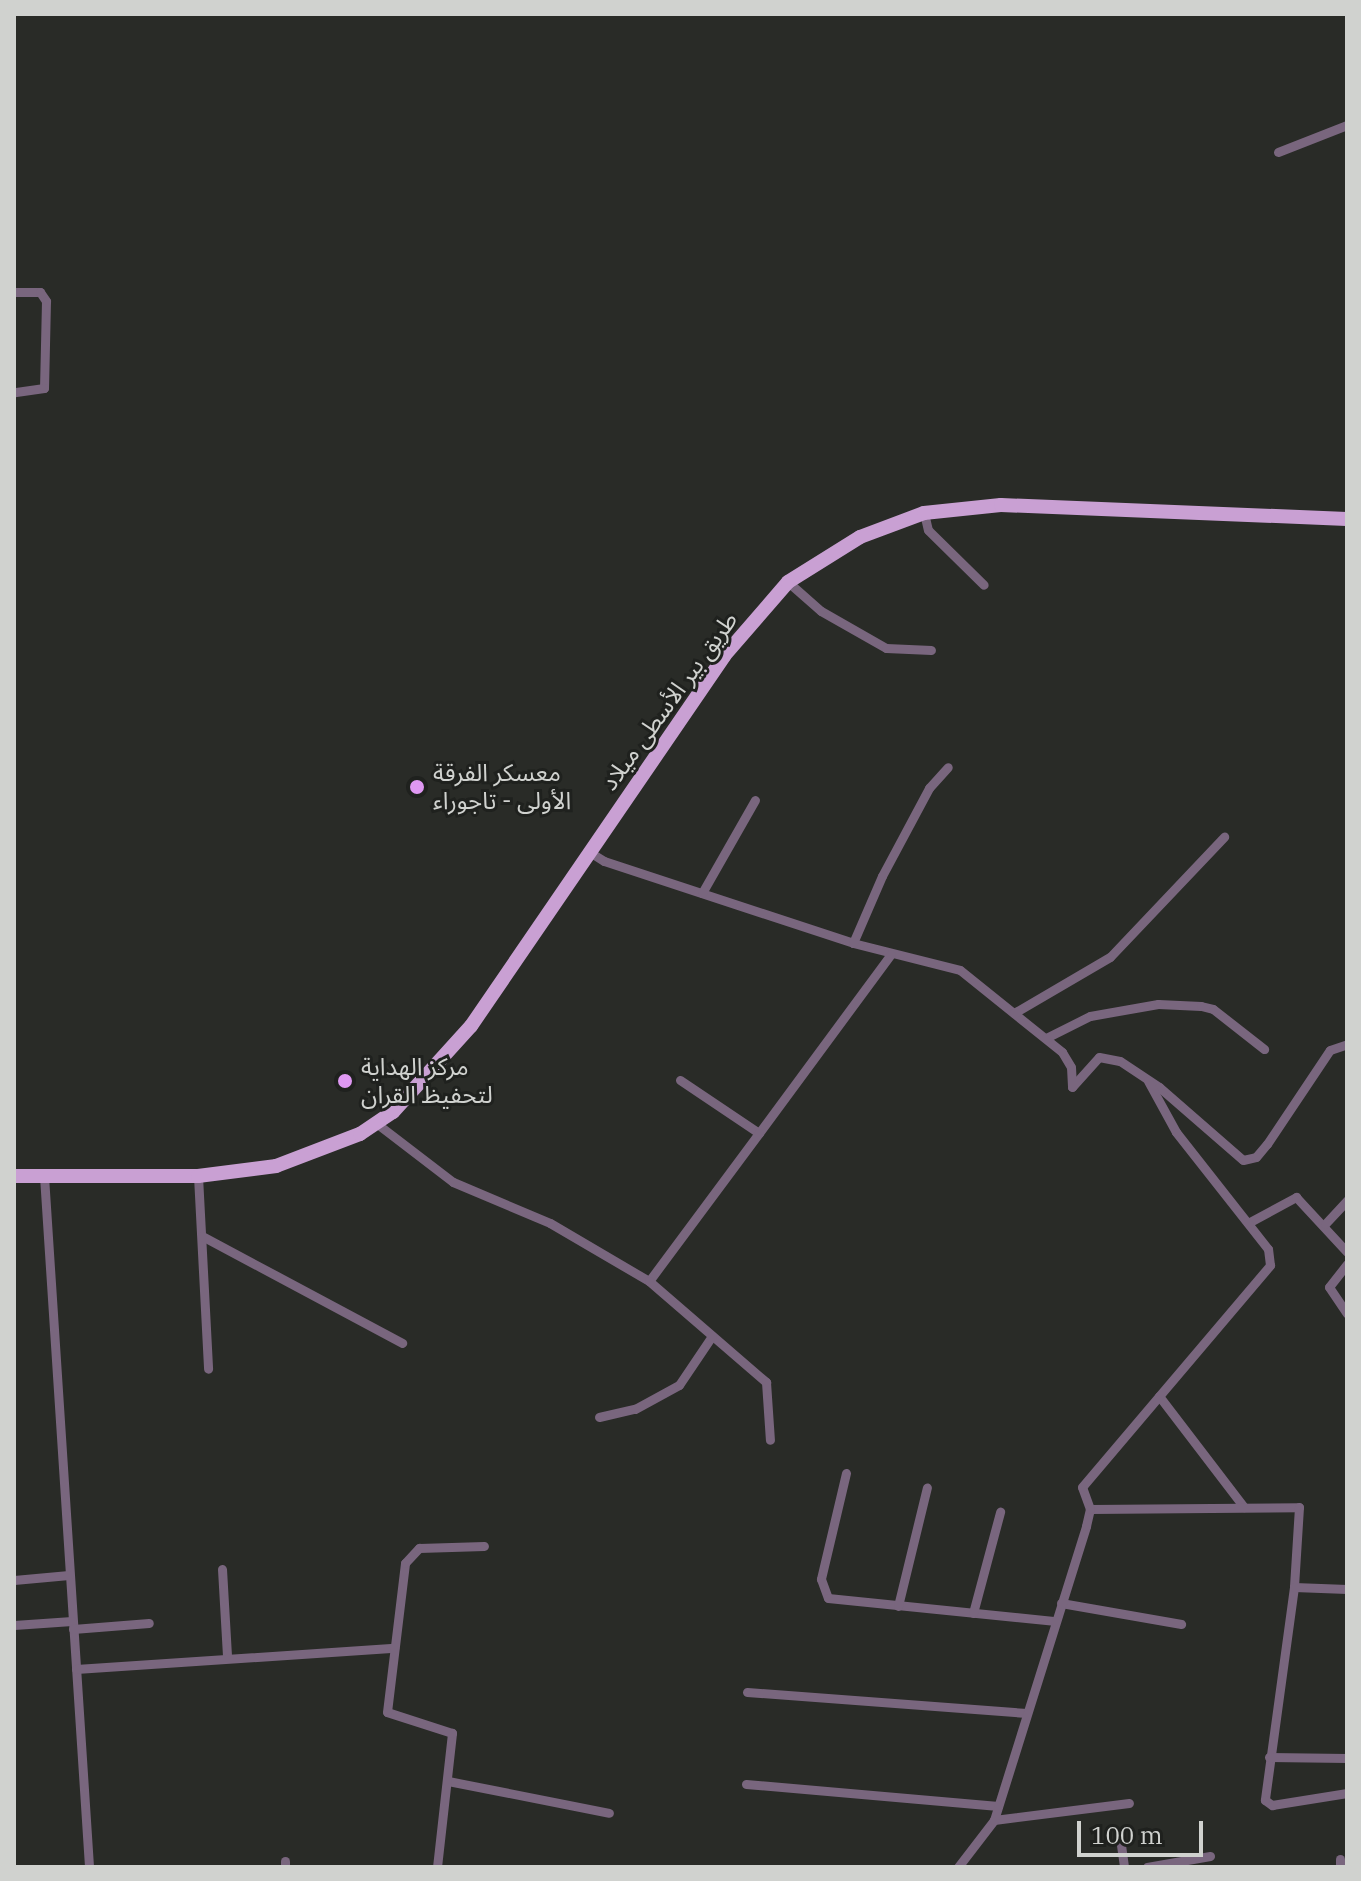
<!DOCTYPE html>
<html>
<head>
<meta charset="utf-8">
<style>
  body { margin:0 }
  #map { position:relative; width:1361px; height:1881px; overflow:hidden; background:#292b27; font-family:"IBM Plex Serif","Noto Sans Arabic",serif }
  div>[style] { position:absolute }
  .minor>* { height:9px; margin:-4.5px; padding:0 4.5px; transform-origin:4.5px; border-radius:4.5px; background:#79667e }
  .primary>* { height:14px; margin:-7px; padding:0 7px; transform-origin:7px; border-radius:7px; background:#c9a0d3 }
  .dots>* { width:22px; height:22px; translate:-50% -50%; box-sizing:border-box; border:4px solid #1f211e; border-radius:50% }
  span { translate:-50% -50%; white-space:nowrap; text-align:center; line-height:1.15; -webkit-text-stroke:6px #1f211e; paint-order:stroke }
  .street-label { font-size:24px; color:#d0d2cf }
  .poi-label { font-size:24px; color:#d0d2cf }
  .left { translate:0 -50%; text-align:left }
  .frame { position:absolute; inset:0; border:16px solid #d0d2cf; pointer-events:none }
  .scale { position:absolute; left:1077px; top:1821px; width:126px; height:36px; box-sizing:border-box; border:4px solid #d0d2cf; border-top:0; padding-left:10px; font-size:24px; line-height:28px; white-space:nowrap; color:#d0d2cf; -webkit-text-stroke:6px #1f211e; paint-order:stroke }
</style>
</head>
<body>
<div id="map">
  <div class="minor">
    <div style="left:1278px;top:152px;width:74px;rotate:-21.4deg"></div>
    <div style="left:14px;top:292px;width:26px"></div>
    <div style="left:40px;top:292px;width:11px;rotate:56deg"></div>
    <div style="left:46px;top:301px;width:87px;rotate:91.3deg"></div>
    <div style="left:44px;top:388px;width:30px;rotate:172deg"></div>
    <div style="left:924px;top:513px;width:17px;rotate:77deg"></div>
    <div style="left:928px;top:530px;width:78px;rotate:44.5deg"></div>
    <div style="left:788px;top:582px;width:44px;rotate:41.3deg"></div>
    <div style="left:821px;top:611px;width:75px;rotate:29.6deg"></div>
    <div style="left:886px;top:648px;width:45px;rotate:2.5deg"></div>
    <div style="left:588px;top:851px;width:19px;rotate:32deg"></div>
    <div style="left:604px;top:861px;width:262px;rotate:18.2deg"></div>
    <div style="left:853px;top:943px;width:110px;rotate:14.2deg"></div>
    <div style="left:960px;top:970px;width:131px;rotate:38.8deg"></div>
    <div style="left:1062px;top:1052px;width:17px;rotate:59deg"></div>
    <div style="left:1071px;top:1067px;width:20px;rotate:87deg"></div>
    <div style="left:1072px;top:1087px;width:40px;rotate:-48deg"></div>
    <div style="left:1099px;top:1057px;width:21px;rotate:11deg"></div>
    <div style="left:1120px;top:1061px;width:47px;rotate:33.7deg"></div>
    <div style="left:1159px;top:1087px;width:111px;rotate:41deg"></div>
    <div style="left:1243px;top:1160px;width:13px;rotate:-13deg"></div>
    <div style="left:1256px;top:1157px;width:17px;rotate:-50deg"></div>
    <div style="left:1267px;top:1144px;width:113px;rotate:-56.2deg"></div>
    <div style="left:1330px;top:1050px;width:18px;rotate:-19deg"></div>
    <div style="left:702px;top:893px;width:107px;rotate:-60.3deg"></div>
    <div style="left:853px;top:943px;width:73px;rotate:-66.6deg"></div>
    <div style="left:882px;top:876px;width:100px;rotate:-61.9deg"></div>
    <div style="left:929px;top:788px;width:28px;rotate:-48deg"></div>
    <div style="left:1014px;top:1013px;width:111px;rotate:-30.3deg"></div>
    <div style="left:1110px;top:957px;width:166px;rotate:-46.5deg"></div>
    <div style="left:1046px;top:1038px;width:49px;rotate:-26.6deg"></div>
    <div style="left:1090px;top:1016px;width:69px;rotate:-10deg"></div>
    <div style="left:1158px;top:1004px;width:43px;rotate:2.7deg"></div>
    <div style="left:1201px;top:1006px;width:12px;rotate:14deg"></div>
    <div style="left:1213px;top:1009px;width:65px;rotate:38.1deg"></div>
    <div style="left:680px;top:1080px;width:95px;rotate:33.9deg"></div>
    <div style="left:759px;top:1133px;width:222px;rotate:-53.6deg"></div>
    <div style="left:376px;top:1123px;width:97px;rotate:37.5deg"></div>
    <div style="left:453px;top:1182px;width:105px;rotate:22.9deg"></div>
    <div style="left:550px;top:1223px;width:115px;rotate:30.4deg"></div>
    <div style="left:759px;top:1133px;width:184px;rotate:126.6deg"></div>
    <div style="left:649px;top:1281px;width:155px;rotate:40.8deg"></div>
    <div style="left:766px;top:1382px;width:58px;rotate:86.1deg"></div>
    <div style="left:44px;top:1176px;width:692px;rotate:86.27deg"></div>
    <div style="left:198px;top:1176px;width:193px;rotate:87deg"></div>
    <div style="left:1248px;top:1223px;width:55px;rotate:-28.4deg"></div>
    <div style="left:1296px;top:1197px;width:75px;rotate:47.2deg"></div>
    <div style="left:1325px;top:1224px;width:33px;rotate:-47deg"></div>
    <div style="left:202px;top:1236px;width:227px;rotate:28.1deg"></div>
    <div style="left:1347px;top:1264px;width:29px;rotate:128deg"></div>
    <div style="left:1329px;top:1287px;width:32px;rotate:56deg"></div>
    <div style="left:1159px;top:1396px;width:140px;rotate:52.6deg"></div>
    <div style="left:599px;top:1417px;width:37px;rotate:-13deg"></div>
    <div style="left:635px;top:1409px;width:50px;rotate:-28.6deg"></div>
    <div style="left:679px;top:1385px;width:59px;rotate:-56deg"></div>
    <div style="left:846px;top:1473px;width:109px;rotate:103.3deg"></div>
    <div style="left:821px;top:1579px;width:20px;rotate:70deg"></div>
    <div style="left:828px;top:1598px;width:229px;rotate:5.8deg"></div>
    <div style="left:1090px;top:1509px;width:209px;rotate:-0.5deg"></div>
    <div style="left:1299px;top:1507px;width:80px;rotate:93.6deg"></div>
    <div style="left:1294px;top:1587px;width:215px;rotate:97.8deg"></div>
    <div style="left:1265px;top:1800px;width:9px;rotate:36deg"></div>
    <div style="left:1272px;top:1805px;width:76px;rotate:-9.1deg"></div>
    <div style="left:222px;top:1569px;width:88px;rotate:86.7deg"></div>
    <div style="left:14px;top:1580px;width:55px;rotate:-5.2deg"></div>
    <div style="left:1294px;top:1587px;width:53px;rotate:2.2deg"></div>
    <div style="left:1061px;top:1603px;width:122px;rotate:9.9deg"></div>
    <div style="left:898px;top:1606px;width:122px;rotate:-76.3deg"></div>
    <div style="left:973px;top:1613px;width:105px;rotate:-75deg"></div>
    <div style="left:14px;top:1625px;width:58px;rotate:-3.9deg"></div>
    <div style="left:73px;top:1629px;width:76px;rotate:-4.5deg"></div>
    <div style="left:76px;top:1669px;width:319px;rotate:-3.8deg"></div>
    <div style="left:747px;top:1692px;width:280px;rotate:4.3deg"></div>
    <div style="left:1269px;top:1757px;width:78px;rotate:0.7deg"></div>
    <div style="left:448px;top:1781px;width:164px;rotate:11.2deg"></div>
    <div style="left:746px;top:1784px;width:253px;rotate:5deg"></div>
    <div style="left:994px;top:1820px;width:136px;rotate:-7.2deg"></div>
    <div style="left:1121px;top:1845px;width:22px;rotate:82deg"></div>
    <div style="left:1340px;top:1859px;width:8px;rotate:90deg"></div>
    <div style="left:285px;top:1867px;width:6px;rotate:-90deg"></div>
    <div style="left:437px;top:1867px;width:135px;rotate:-83.6deg"></div>
    <div style="left:452px;top:1733px;width:68px;rotate:-162.1deg"></div>
    <div style="left:387px;top:1712px;width:150px;rotate:-83.1deg"></div>
    <div style="left:405px;top:1563px;width:21px;rotate:-47deg"></div>
    <div style="left:419px;top:1548px;width:65px;rotate:-1.8deg"></div>
    <div style="left:958px;top:1867px;width:59px;rotate:-52.5deg"></div>
    <div style="left:994px;top:1820px;width:308px;rotate:-72.6deg"></div>
    <div style="left:1086px;top:1526px;width:17px;rotate:-77deg"></div>
    <div style="left:1090px;top:1509px;width:23px;rotate:-110deg"></div>
    <div style="left:1082px;top:1487px;width:291px;rotate:-49.7deg"></div>
    <div style="left:1270px;top:1265px;width:16px;rotate:-97deg"></div>
    <div style="left:1268px;top:1249px;width:149px;rotate:-128.2deg"></div>
    <div style="left:1176px;top:1132px;width:58px;rotate:-118.8deg"></div>
    <div style="left:1147px;top:1867px;width:64px;rotate:-9.9deg"></div>
  </div>
  <div class="primary">
    <div style="left:14px;top:1176px;width:184px"></div>
    <div style="left:198px;top:1176px;width:79px;rotate:-7.3deg"></div>
    <div style="left:276px;top:1166px;width:90px;rotate:-20.9deg"></div>
    <div style="left:360px;top:1134px;width:40px;rotate:-34deg"></div>
    <div style="left:393px;top:1112px;width:116px;rotate:-47.8deg"></div>
    <div style="left:471px;top:1026px;width:448px;rotate:-55.6deg"></div>
    <div style="left:724px;top:656px;width:98px;rotate:-49.1deg"></div>
    <div style="left:788px;top:582px;width:85px;rotate:-32deg"></div>
    <div style="left:860px;top:537px;width:68px;rotate:-20.6deg"></div>
    <div style="left:924px;top:513px;width:77px;rotate:-5.9deg"></div>
    <div style="left:1001px;top:505px;width:346px;rotate:2.3deg"></div>
  </div>
  <div class="dots">
    <div style="left:417px;top:787px;background:#df98f2"></div>
    <div style="left:345px;top:1081px;background:#df98f2"></div>
  </div>
  <div class="street-label">
    <span style="left:669px;top:701px;rotate:-54deg">طريق بير الأسطى ميلاد</span>
  </div>
  <div class="poi-label">
    <span class="left" style="left:433px;top:787px">معسكر الفرقة<br>الأولى - تاجوراء</span>
    <span class="left" style="left:361px;top:1081px">مركز الهداية<br>لتحفيظ القران</span>
  </div>
  <div class="frame"></div>
  <div class="scale">100 m</div>
</div>
</body>
</html>
